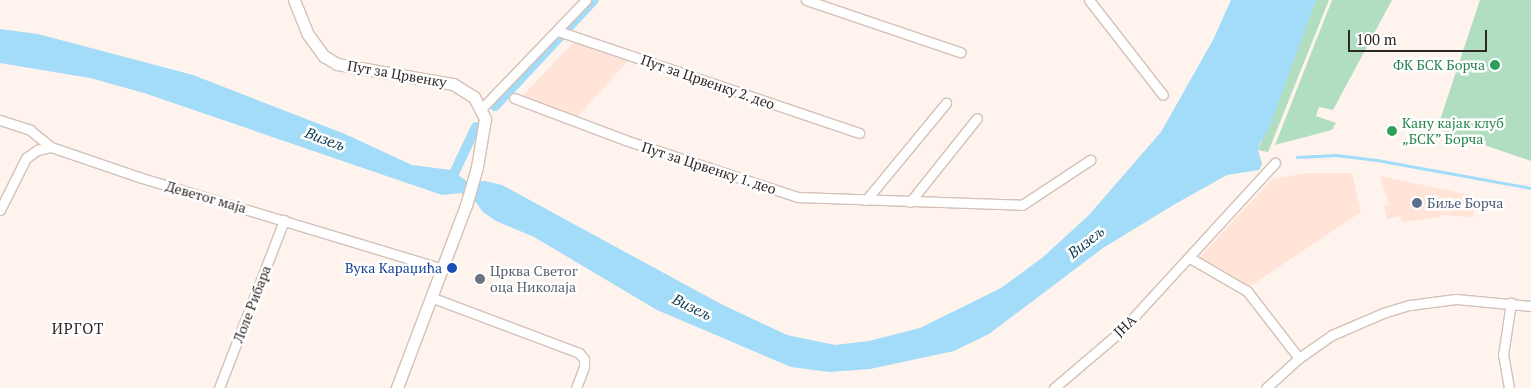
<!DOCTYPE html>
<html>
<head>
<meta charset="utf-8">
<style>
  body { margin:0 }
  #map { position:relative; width:1531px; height:388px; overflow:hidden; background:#fff3ee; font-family:"PT Serif",serif }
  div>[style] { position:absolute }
  .built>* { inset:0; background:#ffe4d7 }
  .green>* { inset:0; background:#b1ddc1 }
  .water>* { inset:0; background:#a2dcf8 }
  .stream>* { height:2.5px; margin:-1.25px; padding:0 1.25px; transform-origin:1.25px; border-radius:1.25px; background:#a2dcf8 }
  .canal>* { height:10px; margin:-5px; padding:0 5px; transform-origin:5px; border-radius:5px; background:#a2dcf8 }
  .roads { filter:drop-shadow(1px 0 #d3c1b8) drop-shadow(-1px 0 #d3c1b8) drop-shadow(0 1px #d3c1b8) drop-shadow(0 -1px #d3c1b8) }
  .street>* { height:9px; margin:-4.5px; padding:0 4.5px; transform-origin:4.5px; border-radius:4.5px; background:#fff }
  .secondary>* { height:11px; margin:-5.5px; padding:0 5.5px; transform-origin:5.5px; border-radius:5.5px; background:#fff }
  .dots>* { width:14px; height:14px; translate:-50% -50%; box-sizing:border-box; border:2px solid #fff; border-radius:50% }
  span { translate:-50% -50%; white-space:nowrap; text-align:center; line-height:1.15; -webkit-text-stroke:5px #fff; paint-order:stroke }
  .leisure-label { font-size:14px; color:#27864d }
  .right { translate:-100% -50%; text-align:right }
  .left { translate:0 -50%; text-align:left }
  .street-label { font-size:14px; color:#2f2724 }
  .service-label { font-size:14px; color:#4e5e75 }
  .transit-label { font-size:14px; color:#164399 }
  .worship-label { font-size:14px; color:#5b616d }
  .water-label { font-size:15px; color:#083b4f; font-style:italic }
  .neighbourhood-label { font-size:15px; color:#2f2724; letter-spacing:1px }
  .scale { position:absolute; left:1348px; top:30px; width:139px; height:22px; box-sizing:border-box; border:2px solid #2f2724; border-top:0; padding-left:6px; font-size:15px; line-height:18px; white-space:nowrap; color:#2f2724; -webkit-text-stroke:4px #fff; paint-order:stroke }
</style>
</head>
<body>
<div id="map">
  <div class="built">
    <div style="clip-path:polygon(574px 42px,629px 60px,577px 117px,522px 96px)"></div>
    <div style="clip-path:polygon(1307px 173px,1352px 173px,1361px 212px,1249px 287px,1199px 258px,1272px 179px)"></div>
    <div style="clip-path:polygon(1380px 176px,1475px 196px,1473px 217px,1440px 215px,1440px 217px,1402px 222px,1400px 216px,1387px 219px,1384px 206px,1389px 204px)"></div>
  </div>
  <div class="green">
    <div style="clip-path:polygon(1316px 0,1329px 0,1268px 152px,1258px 150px)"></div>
    <div style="clip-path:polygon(1332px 0,1392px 0,1333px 110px,1319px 107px,1316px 116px,1336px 123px,1332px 130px,1275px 145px)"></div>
    <div style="clip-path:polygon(1480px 0,1531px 0,1531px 161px,1437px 129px)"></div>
  </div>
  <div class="water">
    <div style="clip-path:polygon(1231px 0,1316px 0,1269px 128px,1260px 143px,1258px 150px,1262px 164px,1259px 170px,1227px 175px,1175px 204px,1103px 248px,989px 334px,954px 351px,870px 369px,829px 372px,791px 367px,657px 310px,534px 237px,496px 221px,483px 212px,472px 197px,460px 193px,442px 195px,144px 93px,90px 78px,0 63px,0 29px,38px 34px,193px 75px,345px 134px,412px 165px,451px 170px,468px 182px,485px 181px,502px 185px,721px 304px,787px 335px,835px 345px,869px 341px,920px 328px,1001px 288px,1042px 258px,1088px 216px,1161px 132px,1213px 40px)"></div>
  </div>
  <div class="stream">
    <div style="left:1297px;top:157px;width:39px;rotate:-3deg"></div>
    <div style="left:1336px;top:155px;width:41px;rotate:7deg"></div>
    <div style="left:1377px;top:160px;width:157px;rotate:10.3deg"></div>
  </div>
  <div class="canal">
    <div style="left:495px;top:106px;width:145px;rotate:-47deg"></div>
    <div style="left:449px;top:184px;width:63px;rotate:-64.7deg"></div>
  </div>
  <div class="roads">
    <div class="street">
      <div style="left:806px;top:0;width:163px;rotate:18.7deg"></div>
      <div style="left:1089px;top:0;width:120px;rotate:52.1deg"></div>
      <div style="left:558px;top:31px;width:318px;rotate:18.7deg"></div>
      <div style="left:514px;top:98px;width:119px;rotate:20.7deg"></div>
      <div style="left:625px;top:140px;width:181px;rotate:18.3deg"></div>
      <div style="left:797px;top:197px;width:225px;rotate:2deg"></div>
      <div style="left:1022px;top:205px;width:82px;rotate:-33.5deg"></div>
      <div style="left:482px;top:108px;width:150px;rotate:-46.1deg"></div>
      <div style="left:0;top:120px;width:32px;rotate:18deg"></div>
      <div style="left:30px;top:130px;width:27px;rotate:39deg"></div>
      <div style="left:866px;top:200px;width:126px;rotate:-50.5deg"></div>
      <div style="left:910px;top:202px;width:107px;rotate:-51.4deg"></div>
      <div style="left:0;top:210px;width:58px;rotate:-63.4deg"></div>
      <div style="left:26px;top:158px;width:14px;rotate:-36deg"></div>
      <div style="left:37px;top:150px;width:14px;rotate:-12deg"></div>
      <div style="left:51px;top:147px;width:96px;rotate:18.8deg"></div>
      <div style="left:142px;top:178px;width:315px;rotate:16.8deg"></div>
      <div style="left:1190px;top:258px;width:66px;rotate:30.1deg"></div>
      <div style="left:1247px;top:291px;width:85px;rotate:52.2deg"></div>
      <div style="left:433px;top:298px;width:156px;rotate:20.6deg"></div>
      <div style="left:579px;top:353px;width:8px;rotate:50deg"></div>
      <div style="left:584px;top:359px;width:8px;rotate:90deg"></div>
      <div style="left:584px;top:367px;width:22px;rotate:111deg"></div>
      <div style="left:219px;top:388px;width:180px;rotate:-68.8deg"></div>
      <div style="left:1054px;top:388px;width:88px;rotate:-40.4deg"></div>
      <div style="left:1121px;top:331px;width:228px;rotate:-47.5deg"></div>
      <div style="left:1266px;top:388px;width:45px;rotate:-42.3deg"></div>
      <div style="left:1299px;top:358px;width:40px;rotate:-34.9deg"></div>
      <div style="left:1332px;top:335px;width:56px;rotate:-23.3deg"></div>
      <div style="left:1383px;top:313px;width:28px;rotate:-17deg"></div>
      <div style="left:1410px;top:305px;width:46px;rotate:-7.4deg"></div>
      <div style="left:1456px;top:299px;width:75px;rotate:5.3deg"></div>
      <div style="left:1509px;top:388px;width:34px;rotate:-100deg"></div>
      <div style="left:1503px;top:355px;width:53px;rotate:-81.3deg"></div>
    </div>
    <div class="secondary">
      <div style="left:294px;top:0;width:35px;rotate:68deg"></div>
      <div style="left:307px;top:33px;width:29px;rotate:54deg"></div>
      <div style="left:324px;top:56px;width:15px;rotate:32deg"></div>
      <div style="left:337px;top:64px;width:118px;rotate:9.8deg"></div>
      <div style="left:453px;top:84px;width:25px;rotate:32deg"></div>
      <div style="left:474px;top:97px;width:25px;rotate:63deg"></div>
      <div style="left:485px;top:119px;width:49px;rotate:99.5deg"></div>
      <div style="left:477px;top:167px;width:40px;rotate:106deg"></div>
      <div style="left:466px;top:205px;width:196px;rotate:110.7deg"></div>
    </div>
  </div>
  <div class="dots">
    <div style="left:1495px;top:65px;background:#2e9e5b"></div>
    <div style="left:1392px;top:131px;background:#2e9e5b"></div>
    <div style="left:1417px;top:203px;background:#5c6f8a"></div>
    <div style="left:452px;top:268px;background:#1a4fb4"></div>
    <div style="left:480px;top:279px;background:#6b7280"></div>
  </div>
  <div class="leisure-label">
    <span class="right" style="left:1485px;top:65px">ФК БСК Борча</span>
    <span class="left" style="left:1402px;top:131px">Кану кајак клуб<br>„БСК” Борча</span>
  </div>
  <div class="street-label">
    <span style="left:397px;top:74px;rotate:10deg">Пут за Црвенку</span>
    <span style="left:708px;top:82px;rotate:19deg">Пут за Црвенку 2. део</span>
    <span style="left:709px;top:168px;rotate:18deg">Пут за Црвенку 1. део</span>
    <span style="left:206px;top:197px;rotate:16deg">Деветог маја</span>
    <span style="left:252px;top:304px;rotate:-69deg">Лоле Рибара</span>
    <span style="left:1125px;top:326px;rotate:-44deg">ЈНА</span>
  </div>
  <div class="service-label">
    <span class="left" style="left:1427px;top:203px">Биље Борча</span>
  </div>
  <div class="transit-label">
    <span class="right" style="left:442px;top:268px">Вука Караџића</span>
  </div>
  <div class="worship-label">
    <span class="left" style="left:490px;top:279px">Црква Светог<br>оца Николаја</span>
  </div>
  <div class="water-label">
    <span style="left:325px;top:139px;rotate:21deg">Визељ</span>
    <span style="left:1086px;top:242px;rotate:-38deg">Визељ</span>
    <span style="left:692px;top:307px;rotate:26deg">Визељ</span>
  </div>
  <div class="neighbourhood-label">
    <span style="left:78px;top:329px">ИРГОТ</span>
  </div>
  <div class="scale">100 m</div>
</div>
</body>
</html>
